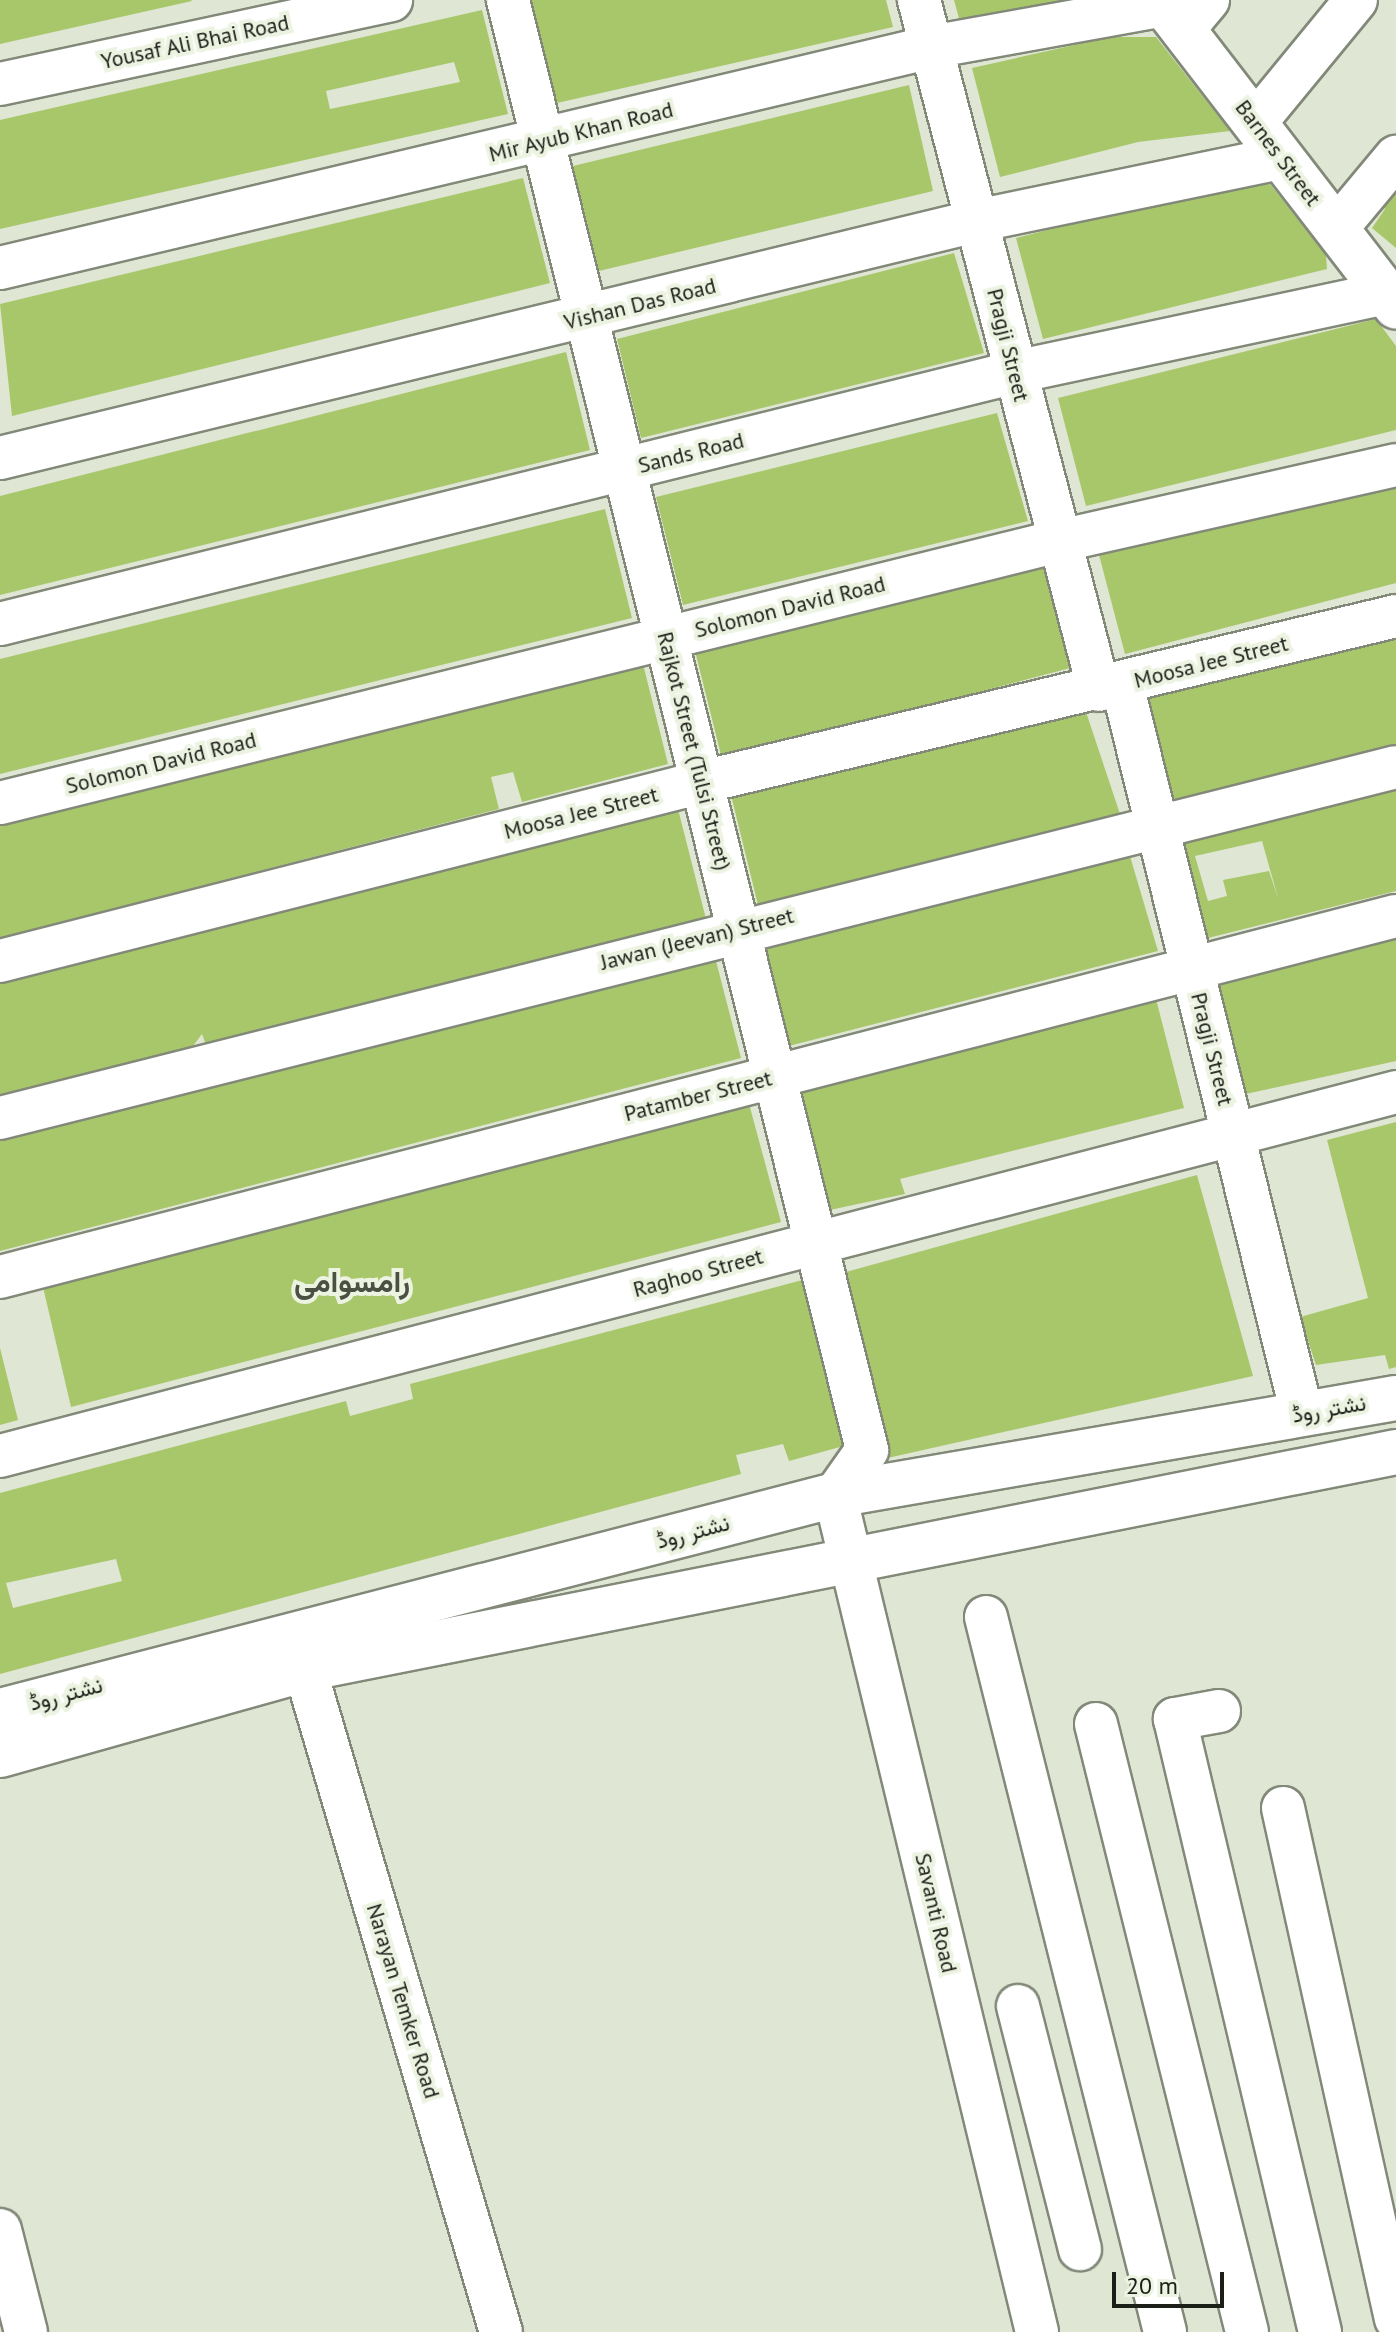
<!DOCTYPE html>
<html>
<head>
<meta charset="utf-8">
<style>
  body { margin:0 }
  #map { position:relative; width:1396px; height:2332px; overflow:hidden; background:#dfe6d4; font-family:"PT Sans",Vazirmatn,sans-serif }
  div>[style] { position:absolute }
  .building>* { inset:0; background:#a8c76b }
  .roads { filter:drop-shadow(2px 0 #828979) drop-shadow(-2px 0 #828979) drop-shadow(0 2px #828979) drop-shadow(0 -2px #828979) }
  .minor>* { height:42px; margin:-21px; padding:0 21px; transform-origin:21px; border-radius:21px; background:#fff }
  .major>* { height:44px; margin:-22px; padding:0 22px; transform-origin:22px; border-radius:22px; background:#fff }
  span { translate:-50% -50%; white-space:nowrap; text-align:center; line-height:1.15; -webkit-text-stroke:8px #ecf3e1; paint-order:stroke }
  .street-label { font-size:22px; color:#1c1e18 }
  .district-label { font-size:30px; color:#4b5142; font-weight:700 }
  .scale { position:absolute; left:1112px; top:2272px; width:112px; height:36px; box-sizing:border-box; border:4px solid #1c1e18; border-top:0; padding-left:10px; font-size:24px; line-height:28px; white-space:nowrap; color:#1c1e18; -webkit-text-stroke:6px #ecf3e1; paint-order:stroke }
</style>
</head>
<body>
<div id="map">
  <div class="building">
    <div style="clip-path:polygon(0 0,191px 0,192px 1px,0 44px)"></div>
    <div style="clip-path:polygon(531px 0,886px 0,893px 27px,557px 103px)"></div>
    <div style="clip-path:polygon(954px 0,1064px 0,1065px 1px,960px 22px)"></div>
    <div style="clip-path:polygon(evenodd,482px 10px,508px 114px,0 229px,0 120px,482px 10px,454px 62px,460px 82px,330px 109px,326px 91px,454px 62px)"></div>
    <div style="clip-path:polygon(1110px 37px,1156px 37px,1230px 131px,1138px 142px,1000px 177px,972px 68px)"></div>
    <div style="clip-path:polygon(909px 85px,933px 191px,599px 271px,573px 166px)"></div>
    <div style="clip-path:polygon(523px 178px,550px 283px,12px 416px,0 304px)"></div>
    <div style="clip-path:polygon(1270px 184px,1326px 255px,1327px 269px,1043px 339px,1016px 238px,1188px 194px)"></div>
    <div style="clip-path:polygon(1396px 184px,1396px 248px,1372px 228px,1385px 209px,1379px 197px)"></div>
    <div style="clip-path:polygon(954px 253px,984px 353px,641px 438px,617px 339px)"></div>
    <div style="clip-path:polygon(1376px 319px,1396px 346px,1396px 430px,1086px 506px,1058px 398px)"></div>
    <div style="clip-path:polygon(566px 352px,590px 450px,0 595px,0 496px)"></div>
    <div style="clip-path:polygon(997px 413px,1028px 521px,683px 605px,656px 497px)"></div>
    <div style="clip-path:polygon(1396px 475px,1396px 583px,1125px 654px,1098px 551px)"></div>
    <div style="clip-path:polygon(605px 509px,632px 618px,0 774px,0 659px)"></div>
    <div style="clip-path:polygon(1045px 566px,1074px 667px,722px 759px,695px 651px)"></div>
    <div style="clip-path:polygon(1396px 627px,1396px 747px,1165px 805px,1136px 693px)"></div>
    <div style="clip-path:polygon(643px 664px,668px 764px,522px 802px,513px 772px,491px 777px,499px 809px,0 938px,0 825px)"></div>
    <div style="clip-path:polygon(1084px 706px,1121px 817px,758px 905px,731px 795px)"></div>
    <div style="clip-path:polygon(evenodd,1396px 783px,1396px 891px,1200px 940px,1173px 835px,1396px 783px,1262px 841px,1278px 898px,1269px 871px,1223px 880px,1227px 896px,1208px 901px,1195px 856px,1262px 841px)"></div>
    <div style="clip-path:polygon(678px 809px,706px 919px,206px 1045px,202px 1034px,190px 1050px,0 1098px,0 978px)"></div>
    <div style="clip-path:polygon(1127px 846px,1158px 951px,785px 1047px,759px 945px)"></div>
    <div style="clip-path:polygon(1396px 938px,1396px 1061px,1241px 1095px,1211px 981px)"></div>
    <div style="clip-path:polygon(715px 957px,741px 1058px,0 1251px,0 1140px)"></div>
    <div style="clip-path:polygon(1155px 995px,1184px 1108px,900px 1179px,905px 1194px,825px 1211px,795px 1088px)"></div>
    <div style="clip-path:polygon(748px 1100px,781px 1222px,71px 1407px,43px 1287px)"></div>
    <div style="clip-path:polygon(1396px 1122px,1396px 1367px,1389px 1369px,1385px 1355px,1316px 1365px,1300px 1317px,1368px 1298px,1327px 1140px)"></div>
    <div style="clip-path:polygon(1197px 1175px,1253px 1376px,883px 1459px,835px 1275px)"></div>
    <div style="clip-path:polygon(evenodd,810px 1278px,851px 1444px,789px 1461px,783px 1444px,736px 1455px,741px 1474px,0 1674px,0 1493px,346px 1401px,350px 1416px,413px 1399px,410px 1384px,810px 1278px,116px 1559px,122px 1581px,13px 1608px,6px 1583px,116px 1559px)"></div>
    <div style="clip-path:polygon(0 1348px,18px 1420px,0 1425px)"></div>
  </div>
  <div class="roads">
    <div class="minor">
      <div style="left:508px;top:0;width:1494px;rotate:76.09deg"></div>
      <div style="left:867px;top:1450px;width:55px;rotate:125.4deg"></div>
      <div style="left:835px;top:1495px;width:861px;rotate:76.43deg"></div>
      <div style="left:919px;top:0;width:713px;rotate:75.38deg"></div>
      <div style="left:1183px;top:30px;width:39px;rotate:-50deg"></div>
      <div style="left:0;top:84px;width:400px;rotate:-12.1deg"></div>
      <div style="left:1255px;top:123px;width:159px;rotate:-50.6deg"></div>
      <div style="left:1336px;top:229px;width:94px;rotate:-50.2deg"></div>
      <div style="left:0;top:268px;width:957px;rotate:-13.35deg"></div>
      <div style="left:931px;top:47px;width:237px;rotate:-10.2deg"></div>
      <div style="left:0;top:458px;width:1004px;rotate:-13.65deg"></div>
      <div style="left:976px;top:221px;width:311px;rotate:-11.7deg"></div>
      <div style="left:0;top:624px;width:1046px;rotate:-13.94deg"></div>
      <div style="left:1015px;top:372px;width:379px;rotate:-12deg"></div>
      <div style="left:1122px;top:684px;width:752px;rotate:76.15deg"></div>
      <div style="left:0;top:803px;width:1091px;rotate:-13.9deg"></div>
      <div style="left:1059px;top:541px;width:345px;rotate:-12.7deg"></div>
      <div style="left:0;top:961px;width:724px;rotate:-14.3deg"></div>
      <div style="left:702px;top:782px;width:714px;rotate:-13.45deg"></div>
      <div style="left:0;top:1118px;width:1439px;rotate:-14.11deg"></div>
      <div style="left:0;top:1277px;width:1442px;rotate:-14.5deg"></div>
      <div style="left:0;top:1456px;width:1443px;rotate:-14.61deg"></div>
      <div style="left:986px;top:1617px;width:737px;rotate:75.94deg"></div>
      <div style="left:305px;top:1669px;width:691px;rotate:73.53deg"></div>
      <div style="left:1219px;top:1711px;width:45px;rotate:169.7deg"></div>
      <div style="left:1175px;top:1719px;width:630px;rotate:76.69deg"></div>
      <div style="left:1096px;top:1724px;width:626px;rotate:76.05deg"></div>
      <div style="left:1283px;top:1808px;width:523px;rotate:77.53deg"></div>
      <div style="left:1018px;top:2006px;width:251px;rotate:75.7deg"></div>
      <div style="left:0;top:2230px;width:105px;rotate:75.7deg"></div>
    </div>
    <div class="major">
      <div style="left:1160px;top:0;width:387px;rotate:52.4deg"></div>
      <div style="left:0;top:1711px;width:862px;rotate:-14.5deg"></div>
      <div style="left:835px;top:1495px;width:569px;rotate:-9.81deg"></div>
      <div style="left:0;top:1755px;width:317px;rotate:-15.7deg"></div>
      <div style="left:305px;top:1669px;width:1112px;rotate:-11.25deg"></div>
    </div>
  </div>
  <div class="street-label">
    <span style="left:195px;top:42px;rotate:-12deg">Yousaf Ali Bhai Road</span>
    <span style="left:581px;top:132px;rotate:-14deg">Mir Ayub Khan Road</span>
    <span style="left:1278px;top:153px;rotate:53deg">Barnes Street</span>
    <span style="left:640px;top:304px;rotate:-14deg">Vishan Das Road</span>
    <span style="left:1008px;top:345px;rotate:76deg">Pragji Street</span>
    <span style="left:691px;top:453px;rotate:-14deg">Sands Road</span>
    <span style="left:790px;top:607px;rotate:-14deg">Solomon David Road</span>
    <span style="left:1211px;top:662px;rotate:-14deg">Moosa Jee Street</span>
    <span style="left:694px;top:751px;rotate:76deg">Rajkot Street (Tulsi Street)</span>
    <span style="left:161px;top:763px;rotate:-14deg">Solomon David Road</span>
    <span style="left:581px;top:813px;rotate:-14deg">Moosa Jee Street</span>
    <span style="left:697px;top:939px;rotate:-14deg">Jawan (Jeevan) Street</span>
    <span style="left:1212px;top:1049px;rotate:76deg">Pragji Street</span>
    <span style="left:698px;top:1096px;rotate:-14deg">Patamber Street</span>
    <span style="left:698px;top:1273px;rotate:-15deg">Raghoo Street</span>
    <span style="left:1329px;top:1409px;rotate:-10deg">نشتر روڈ</span>
    <span style="left:693px;top:1532px;rotate:-15deg">نشتر روڈ</span>
    <span style="left:66px;top:1694px;rotate:-15deg">نشتر روڈ</span>
    <span style="left:936px;top:1913px;rotate:77deg">Savanti Road</span>
    <span style="left:403px;top:2001px;rotate:73deg">Narayan Temker Road</span>
  </div>
  <div class="district-label">
    <span style="left:352px;top:1281px">رامسوامی</span>
  </div>
  <div class="scale">20 m</div>
</div>
</body>
</html>
